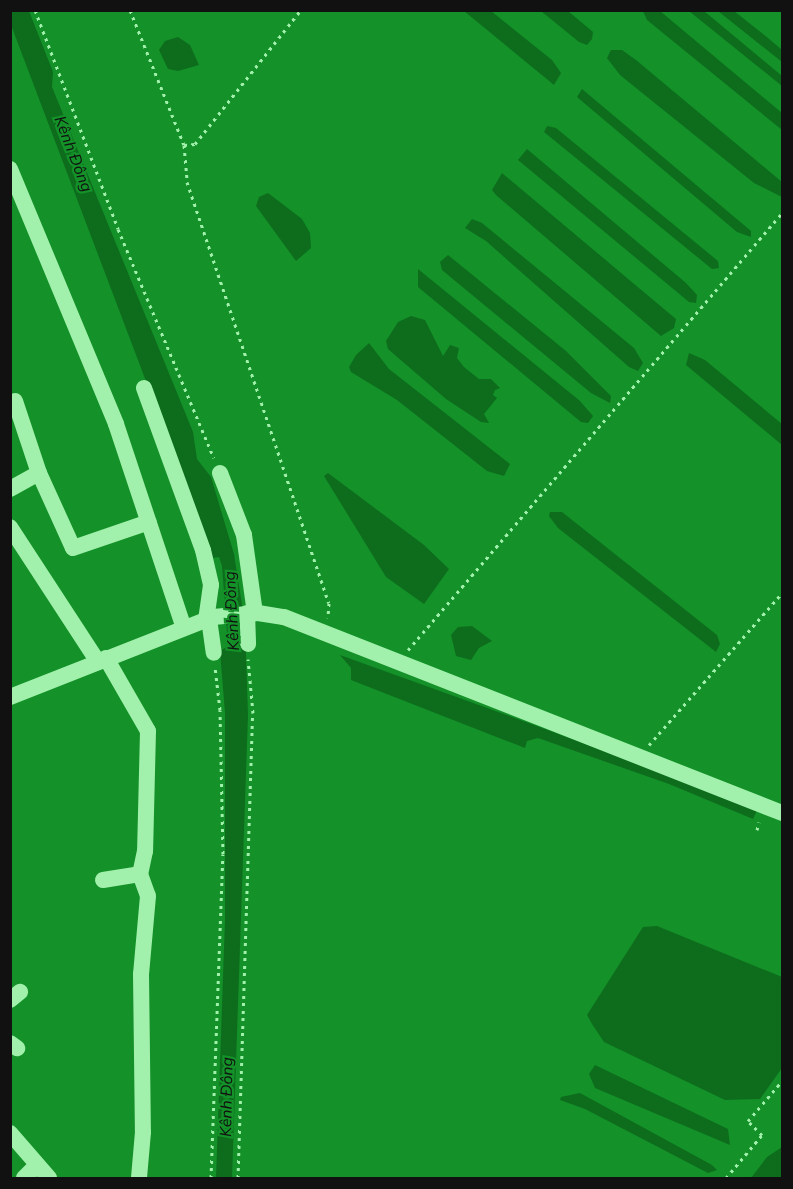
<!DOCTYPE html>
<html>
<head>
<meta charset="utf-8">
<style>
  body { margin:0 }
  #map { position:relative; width:793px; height:1189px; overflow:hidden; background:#149128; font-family:"Nunito Sans",sans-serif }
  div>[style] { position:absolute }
  .water>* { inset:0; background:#0d6d1d }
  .path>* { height:3px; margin-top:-1.5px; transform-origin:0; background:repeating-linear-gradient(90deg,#a1f1ac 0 3px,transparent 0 7.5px) }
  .street>* { height:16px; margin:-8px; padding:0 8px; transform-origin:8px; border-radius:8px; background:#a1f1ac }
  span { translate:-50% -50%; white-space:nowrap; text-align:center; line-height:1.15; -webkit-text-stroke:4.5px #149128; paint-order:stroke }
  .water-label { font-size:16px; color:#111; font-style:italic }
  .frame { position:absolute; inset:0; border:12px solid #111; pointer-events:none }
</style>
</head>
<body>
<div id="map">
  <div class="water">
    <div style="clip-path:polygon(11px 11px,29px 11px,53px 72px,52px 87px,193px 432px,197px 459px,211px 477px,234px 554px,245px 624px,248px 715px,232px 1178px,216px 1178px,225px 920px,225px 713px,220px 651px,228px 646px,222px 566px,219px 557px,213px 558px,11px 25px)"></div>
    <div style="clip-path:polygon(464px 11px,491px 11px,552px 60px,561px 73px,554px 85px)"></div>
    <div style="clip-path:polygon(541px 11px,568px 11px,593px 32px,592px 39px,587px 45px,579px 42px)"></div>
    <div style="clip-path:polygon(643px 11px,660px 11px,782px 113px,782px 130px,647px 20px)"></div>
    <div style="clip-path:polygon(689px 11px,704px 11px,782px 76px,782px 86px)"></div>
    <div style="clip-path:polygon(718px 11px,734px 11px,768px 38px,782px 50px,782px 62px)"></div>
    <div style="clip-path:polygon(178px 37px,190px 45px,199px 65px,178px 71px,168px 69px,159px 50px,165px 41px)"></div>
    <div style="clip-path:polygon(611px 50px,622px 50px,636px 60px,782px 182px,782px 197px,754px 183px,620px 75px,607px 58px)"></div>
    <div style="clip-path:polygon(582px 89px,751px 231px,751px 237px,737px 232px,577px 97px)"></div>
    <div style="clip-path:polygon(547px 126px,556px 128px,718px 261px,719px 268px,712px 269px,544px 132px)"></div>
    <div style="clip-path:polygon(527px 149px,686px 283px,697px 295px,696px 303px,689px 302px,518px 160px)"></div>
    <div style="clip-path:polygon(502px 173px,664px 309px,676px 319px,674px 328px,661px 336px,496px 195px,492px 190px)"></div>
    <div style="clip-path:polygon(268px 193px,302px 219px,310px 233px,311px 248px,296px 261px,256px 206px,259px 197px)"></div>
    <div style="clip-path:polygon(472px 219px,482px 223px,634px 348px,643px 363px,638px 371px,629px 367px,486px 241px,465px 228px)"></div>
    <div style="clip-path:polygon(448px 255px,566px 351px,611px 396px,610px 403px,591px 393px,442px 270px,440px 262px)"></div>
    <div style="clip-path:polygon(418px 269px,580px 401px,593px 416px,588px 423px,581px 422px,418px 287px)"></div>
    <div style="clip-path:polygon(411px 316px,425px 320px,443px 356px,450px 345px,459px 348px,457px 358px,464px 367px,479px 379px,491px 379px,500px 388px,495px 390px,493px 395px,497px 398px,484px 414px,489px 423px,481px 422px,446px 399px,388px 349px,386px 341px,398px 322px)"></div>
    <div style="clip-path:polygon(369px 343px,389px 369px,510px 464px,504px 476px,487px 471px,397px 400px,351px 372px,349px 367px,356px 355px)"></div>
    <div style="clip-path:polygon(689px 353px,705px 360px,782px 424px,782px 445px,686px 365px)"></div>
    <div style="clip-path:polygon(328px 473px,424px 545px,449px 569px,424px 604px,386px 577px,324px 476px)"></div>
    <div style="clip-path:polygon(550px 512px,562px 512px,717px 635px,720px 644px,716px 652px,558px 528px,549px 516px)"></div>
    <div style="clip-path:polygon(472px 626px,492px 641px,479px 648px,471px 660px,456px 656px,451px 635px,458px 627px)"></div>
    <div style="clip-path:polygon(340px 655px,534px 725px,758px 808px,753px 819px,669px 784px,538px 738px,527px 741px,525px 748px,351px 680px,351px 668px)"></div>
    <div style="clip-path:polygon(657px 926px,782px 977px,782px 1068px,760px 1099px,725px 1100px,604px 1042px,592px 1024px,587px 1015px,643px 927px)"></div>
    <div style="clip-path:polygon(595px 1065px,728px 1129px,730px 1145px,595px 1088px,589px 1074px)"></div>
    <div style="clip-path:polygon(580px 1093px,712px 1165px,717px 1170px,708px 1173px,585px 1109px,560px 1100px,561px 1097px)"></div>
    <div style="clip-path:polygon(782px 1147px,782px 1178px,751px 1178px,767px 1157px)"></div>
  </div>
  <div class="path">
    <div style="left:35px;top:10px;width:234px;rotate:69.2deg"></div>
    <div style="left:118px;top:229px;width:248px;rotate:67.3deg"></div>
    <div style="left:130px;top:10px;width:145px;rotate:68.2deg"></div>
    <div style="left:184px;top:145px;width:11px;rotate:-5deg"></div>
    <div style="left:195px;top:144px;width:171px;rotate:-51.7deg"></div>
    <div style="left:184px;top:145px;width:37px;rotate:85deg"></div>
    <div style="left:187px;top:182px;width:444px;rotate:71.4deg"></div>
    <div style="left:329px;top:603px;width:15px;rotate:94deg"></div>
    <div style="left:408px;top:650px;width:575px;rotate:-49.44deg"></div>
    <div style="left:649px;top:745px;width:202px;rotate:-48.8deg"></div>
    <div style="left:757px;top:830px;width:8px;rotate:-76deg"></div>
    <div style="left:211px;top:1178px;width:324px;rotate:-87.9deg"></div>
    <div style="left:223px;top:854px;width:144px;rotate:-91.2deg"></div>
    <div style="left:220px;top:710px;width:43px;rotate:-96.6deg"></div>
    <div style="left:238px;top:1178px;width:465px;rotate:-88.2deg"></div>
    <div style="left:253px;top:713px;width:54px;rotate:-95.3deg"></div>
    <div style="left:726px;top:1178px;width:56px;rotate:-50.1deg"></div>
    <div style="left:762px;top:1135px;width:20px;rotate:-135deg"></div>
    <div style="left:748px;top:1121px;width:52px;rotate:-49.6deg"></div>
  </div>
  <div class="street">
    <div style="left:10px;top:169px;width:276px;rotate:67.4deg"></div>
    <div style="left:116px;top:424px;width:215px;rotate:71.6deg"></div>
    <div style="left:144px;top:388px;width:172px;rotate:70deg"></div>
    <div style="left:203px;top:550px;width:36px;rotate:77deg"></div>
    <div style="left:211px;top:585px;width:35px;rotate:98deg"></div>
    <div style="left:15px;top:401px;width:76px;rotate:71.6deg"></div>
    <div style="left:220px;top:473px;width:66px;rotate:68.8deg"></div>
    <div style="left:244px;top:535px;width:79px;rotate:82deg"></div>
    <div style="left:10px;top:489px;width:33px;rotate:-29deg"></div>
    <div style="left:39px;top:473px;width:82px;rotate:65.6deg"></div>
    <div style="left:73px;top:548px;width:80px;rotate:-18.9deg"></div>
    <div style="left:10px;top:527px;width:161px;rotate:56.9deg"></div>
    <div style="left:247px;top:613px;width:31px;rotate:88deg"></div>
    <div style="left:209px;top:619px;width:34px;rotate:82deg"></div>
    <div style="left:106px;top:658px;width:84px;rotate:60.1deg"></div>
    <div style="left:148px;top:731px;width:120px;rotate:91.4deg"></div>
    <div style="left:145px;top:851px;width:24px;rotate:102deg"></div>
    <div style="left:140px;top:874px;width:23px;rotate:70deg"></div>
    <div style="left:148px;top:896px;width:78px;rotate:95.1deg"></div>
    <div style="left:141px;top:974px;width:158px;rotate:89.3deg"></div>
    <div style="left:143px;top:1132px;width:46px;rotate:95deg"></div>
    <div style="left:10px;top:697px;width:218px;rotate:-21.5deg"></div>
    <div style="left:213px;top:617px;width:45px;rotate:-5.1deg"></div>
    <div style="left:258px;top:613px;width:26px;rotate:9deg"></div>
    <div style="left:284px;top:617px;width:535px;rotate:21.48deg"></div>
    <div style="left:103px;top:880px;width:37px;rotate:-9deg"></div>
    <div style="left:10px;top:1000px;width:13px;rotate:-39deg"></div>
    <div style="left:10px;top:1043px;width:9px;rotate:36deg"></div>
    <div style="left:10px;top:1133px;width:60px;rotate:49.1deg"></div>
    <div style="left:24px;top:1178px;width:18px;rotate:-45deg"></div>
  </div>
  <div class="water-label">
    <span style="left:73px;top:154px;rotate:69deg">Kênh Đông</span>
    <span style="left:232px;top:611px;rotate:-93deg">Kênh Đông</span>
    <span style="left:227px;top:1097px;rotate:-89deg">Kênh Đông</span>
  </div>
  <div class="frame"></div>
</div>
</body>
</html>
